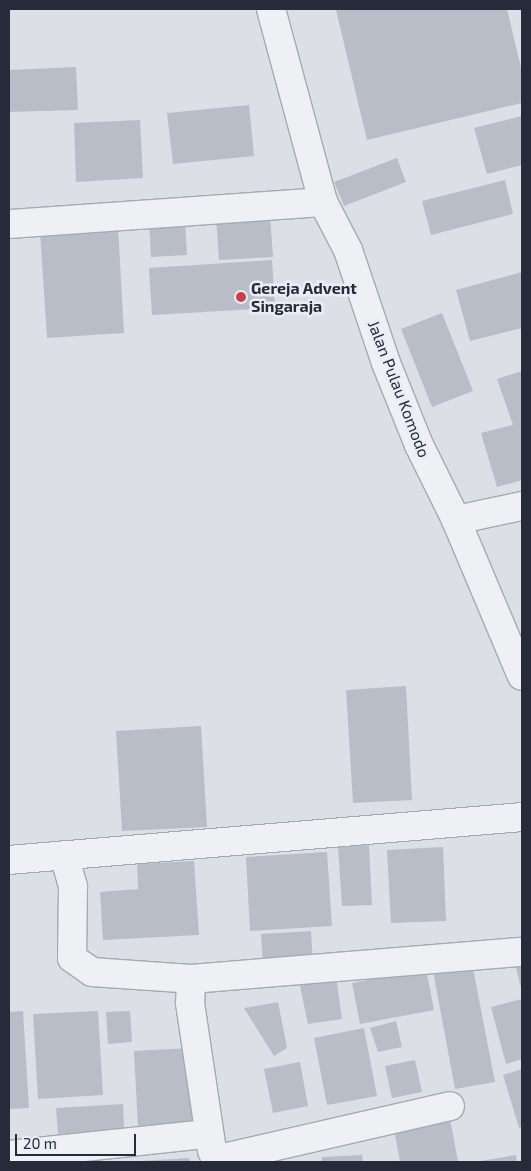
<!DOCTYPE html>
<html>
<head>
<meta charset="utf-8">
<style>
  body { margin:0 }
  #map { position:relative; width:531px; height:1171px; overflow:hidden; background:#dcdfe6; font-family:"Exo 2",sans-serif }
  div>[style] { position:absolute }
  .building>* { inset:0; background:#b9bdc8 }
  .roads { filter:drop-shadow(1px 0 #a5a9b3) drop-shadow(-1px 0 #a5a9b3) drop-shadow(0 1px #a5a9b3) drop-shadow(0 -1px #a5a9b3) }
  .minor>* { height:28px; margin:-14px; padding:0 14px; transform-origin:14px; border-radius:14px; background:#eef0f4 }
  .tertiary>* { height:28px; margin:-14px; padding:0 14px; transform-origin:14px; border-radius:14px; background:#eef0f4 }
  .dots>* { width:14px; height:14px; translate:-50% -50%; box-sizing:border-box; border:2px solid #ebedf4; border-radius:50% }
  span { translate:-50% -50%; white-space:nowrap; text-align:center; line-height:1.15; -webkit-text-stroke:5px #ebedf4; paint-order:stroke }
  .poi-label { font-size:16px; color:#262b3c; font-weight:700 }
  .left { translate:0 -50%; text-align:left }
  .street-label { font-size:16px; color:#262b3c }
  .frame { position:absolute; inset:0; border:10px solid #262b3c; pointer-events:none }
  .scale { position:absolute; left:15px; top:1134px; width:121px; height:22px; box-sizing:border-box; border:2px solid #262b3c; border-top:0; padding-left:6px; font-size:15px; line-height:18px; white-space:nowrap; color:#262b3c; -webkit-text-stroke:4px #ebedf4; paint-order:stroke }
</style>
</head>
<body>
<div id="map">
  <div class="building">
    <div style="clip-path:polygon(343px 9px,507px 9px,522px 72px,522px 103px,367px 140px,336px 10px)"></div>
    <div style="clip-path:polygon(76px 67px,78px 110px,9px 112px,9px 70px)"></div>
    <div style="clip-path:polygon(249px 105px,254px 156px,173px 164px,167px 113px)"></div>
    <div style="clip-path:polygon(522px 116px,522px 165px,487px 174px,474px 128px)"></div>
    <div style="clip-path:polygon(140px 120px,143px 178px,76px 182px,74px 123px)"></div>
    <div style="clip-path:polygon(397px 158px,406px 182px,344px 206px,334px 182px)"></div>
    <div style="clip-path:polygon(505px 180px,513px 214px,431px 235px,422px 201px)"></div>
    <div style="clip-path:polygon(270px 214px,273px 257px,219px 260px,216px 217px)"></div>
    <div style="clip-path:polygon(185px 219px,187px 255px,151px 257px,149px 221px)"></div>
    <div style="clip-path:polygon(118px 227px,124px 333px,47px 338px,40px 232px)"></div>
    <div style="clip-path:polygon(272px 260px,275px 308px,152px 315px,149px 268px)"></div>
    <div style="clip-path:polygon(522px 272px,522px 328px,470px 341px,456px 290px)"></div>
    <div style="clip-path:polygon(442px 313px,473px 391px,432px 407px,401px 329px)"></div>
    <div style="clip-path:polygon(522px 371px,522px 480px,497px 487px,481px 433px,513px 425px,497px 379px)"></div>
    <div style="clip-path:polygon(406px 686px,412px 800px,353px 803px,346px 690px)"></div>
    <div style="clip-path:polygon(201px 726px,207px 827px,122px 831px,116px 731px)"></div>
    <div style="clip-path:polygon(369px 845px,372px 905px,342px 906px,338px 847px)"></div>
    <div style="clip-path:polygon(443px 847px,446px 921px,391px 923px,387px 850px)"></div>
    <div style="clip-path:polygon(327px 852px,332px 926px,250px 931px,246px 857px)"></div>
    <div style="clip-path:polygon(194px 861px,199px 935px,103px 940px,100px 892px,138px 889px,137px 864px)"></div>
    <div style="clip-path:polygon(311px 931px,313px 963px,263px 966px,261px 934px)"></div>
    <div style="clip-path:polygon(522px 961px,522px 985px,520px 985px,515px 962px)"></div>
    <div style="clip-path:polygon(472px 963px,495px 1082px,455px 1089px,433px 971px)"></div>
    <div style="clip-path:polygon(426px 969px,434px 1010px,360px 1024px,352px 983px)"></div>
    <div style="clip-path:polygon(336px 976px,342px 1019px,308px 1024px,299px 981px)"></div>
    <div style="clip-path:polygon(522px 999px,522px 1059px,506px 1064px,491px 1007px)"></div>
    <div style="clip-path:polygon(278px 1002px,287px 1048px,274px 1056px,244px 1008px)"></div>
    <div style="clip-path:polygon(23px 1011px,29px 1108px,9px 1109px,9px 1012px)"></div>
    <div style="clip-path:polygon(98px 1011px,103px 1095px,38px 1099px,33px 1014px)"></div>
    <div style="clip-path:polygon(130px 1011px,132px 1042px,108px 1044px,106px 1012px)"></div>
    <div style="clip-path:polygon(396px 1021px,402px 1047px,378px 1052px,370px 1028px)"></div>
    <div style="clip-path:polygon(364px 1028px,377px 1096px,327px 1105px,314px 1038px)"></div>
    <div style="clip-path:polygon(191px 1048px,196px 1125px,138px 1128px,134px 1051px)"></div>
    <div style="clip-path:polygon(415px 1060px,422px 1092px,392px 1098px,385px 1066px)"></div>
    <div style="clip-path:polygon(300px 1062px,308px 1106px,273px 1113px,264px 1069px)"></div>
    <div style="clip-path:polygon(522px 1069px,522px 1127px,519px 1128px,503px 1075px)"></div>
    <div style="clip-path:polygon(123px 1104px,124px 1130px,58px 1134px,56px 1108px)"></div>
    <div style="clip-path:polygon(450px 1118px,458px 1162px,400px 1162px,394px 1128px)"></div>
    <div style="clip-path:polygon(362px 1155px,363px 1162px,322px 1162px,322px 1157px)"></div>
    <div style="clip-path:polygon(516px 1155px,517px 1162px,481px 1162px,481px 1161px)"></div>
    <div style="clip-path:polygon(189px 1158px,190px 1162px,141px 1162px,141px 1161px)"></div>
  </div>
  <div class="roads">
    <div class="minor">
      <div style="left:9px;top:224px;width:315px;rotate:-4deg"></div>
      <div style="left:456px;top:520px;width:67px;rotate:-12deg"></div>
      <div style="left:64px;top:855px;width:33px;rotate:74deg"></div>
      <div style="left:73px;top:887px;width:71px;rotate:90.8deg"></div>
      <div style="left:72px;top:958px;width:24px;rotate:35deg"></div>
      <div style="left:92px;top:972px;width:99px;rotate:4deg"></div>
      <div style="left:191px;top:979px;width:332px;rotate:-4.7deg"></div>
      <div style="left:9px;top:860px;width:515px;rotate:-4.79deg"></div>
      <div style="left:191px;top:979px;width:24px;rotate:92deg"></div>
      <div style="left:190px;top:1003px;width:150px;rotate:81.5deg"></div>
      <div style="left:9px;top:1155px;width:199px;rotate:-6.1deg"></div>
      <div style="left:215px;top:1160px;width:241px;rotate:-12.9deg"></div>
    </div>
    <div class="tertiary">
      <div style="left:271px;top:9px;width:200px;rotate:74.9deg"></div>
      <div style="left:323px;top:202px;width:54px;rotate:62.5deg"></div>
      <div style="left:348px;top:250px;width:119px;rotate:71.4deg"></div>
      <div style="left:386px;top:363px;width:88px;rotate:68.1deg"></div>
      <div style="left:419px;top:445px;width:84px;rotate:63.7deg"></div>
      <div style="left:456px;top:520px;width:169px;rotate:67.1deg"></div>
    </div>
  </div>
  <div class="dots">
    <div style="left:241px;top:297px;background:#cc3f46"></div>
  </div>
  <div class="poi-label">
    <span class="left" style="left:251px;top:297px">Gereja Advent<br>Singaraja</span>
  </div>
  <div class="street-label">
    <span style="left:399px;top:389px;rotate:69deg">Jalan Pulau Komodo</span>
  </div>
  <div class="frame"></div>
  <div class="scale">20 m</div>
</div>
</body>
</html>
